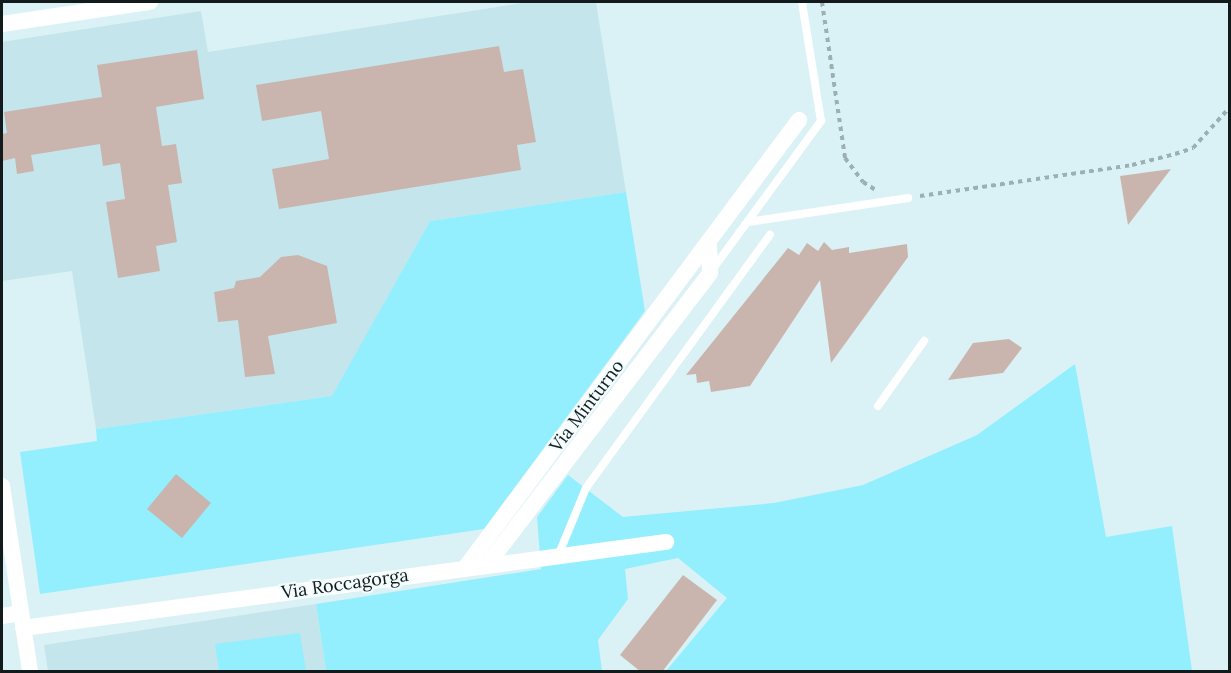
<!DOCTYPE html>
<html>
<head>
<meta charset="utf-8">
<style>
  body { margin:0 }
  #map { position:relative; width:1231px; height:673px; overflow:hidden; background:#daf2f5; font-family:Lora,serif }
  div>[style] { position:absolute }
  .built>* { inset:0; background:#c4e5eb }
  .green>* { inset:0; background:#93effe }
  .building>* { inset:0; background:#c9b5ad }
  .path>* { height:4px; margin-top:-2px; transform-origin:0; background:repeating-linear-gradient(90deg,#9cafb2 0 4.5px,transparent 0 9px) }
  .service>* { height:8px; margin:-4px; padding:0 4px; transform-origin:4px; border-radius:4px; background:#fff }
  .minor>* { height:16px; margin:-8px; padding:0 8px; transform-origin:8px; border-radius:8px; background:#fff }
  span { translate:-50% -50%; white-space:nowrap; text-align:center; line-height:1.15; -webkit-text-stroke:4.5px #f2fcfd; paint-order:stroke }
  .street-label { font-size:18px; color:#121a1c }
  .frame { position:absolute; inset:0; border:3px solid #121a1c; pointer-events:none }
</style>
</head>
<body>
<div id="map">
  <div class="built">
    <div style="clip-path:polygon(529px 2px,596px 2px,626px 192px,430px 221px,333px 396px,96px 429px,72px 271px,2px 281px,2px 42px,201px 11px,208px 52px)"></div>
    <div style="clip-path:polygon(316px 604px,326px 671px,48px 671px,44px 645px)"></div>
  </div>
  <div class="green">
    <div style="clip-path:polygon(626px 192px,645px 311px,484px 529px,40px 594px,20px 452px,97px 441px,96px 429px,332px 396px,430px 221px)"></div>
    <div style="clip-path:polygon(1075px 364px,1106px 537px,1172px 526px,1192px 671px,666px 671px,727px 598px,678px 558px,625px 569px,628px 599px,598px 640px,602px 671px,326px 671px,316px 604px,541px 569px,537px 517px,568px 475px,623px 517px,774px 503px,863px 485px,977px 435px)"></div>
    <div style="clip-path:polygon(300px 633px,306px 671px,219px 671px,215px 644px)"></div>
  </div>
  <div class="building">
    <div style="clip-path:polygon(499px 46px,504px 72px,523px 69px,536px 142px,517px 145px,521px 170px,279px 209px,272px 169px,329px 159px,321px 111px,262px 121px,256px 85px)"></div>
    <div style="clip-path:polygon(197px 50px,204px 99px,156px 107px,162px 146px,176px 144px,182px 183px,168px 185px,177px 242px,156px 246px,160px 271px,118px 278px,106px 202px,125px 199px,120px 163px,103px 166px,100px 144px,31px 155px,34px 171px,17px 174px,15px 158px,2px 161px,2px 134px,7px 133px,4px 112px,102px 97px,97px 65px)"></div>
    <div style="clip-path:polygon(1171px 169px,1128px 225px,1120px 176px)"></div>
    <div style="clip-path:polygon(824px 242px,832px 250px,849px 247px,849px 253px,907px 244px,908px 257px,831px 363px,820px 280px,750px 386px,711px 392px,709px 381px,697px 383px,696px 374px,686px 375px,788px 248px,799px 255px,807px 243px,818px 251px)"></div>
    <div style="clip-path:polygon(298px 255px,327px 266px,337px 323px,268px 336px,275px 374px,245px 377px,238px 320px,218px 322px,214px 292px,234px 288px,236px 281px,260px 277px,281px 257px)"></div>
    <div style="clip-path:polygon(1009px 339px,1022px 348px,1003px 373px,948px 380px,973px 343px)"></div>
    <div style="clip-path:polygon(176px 474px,211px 503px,182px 538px,147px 509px)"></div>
    <div style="clip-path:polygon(683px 575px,717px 600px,662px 672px,641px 672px,620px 655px)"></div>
  </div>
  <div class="path">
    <div style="left:822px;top:2px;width:158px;rotate:81.6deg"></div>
    <div style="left:845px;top:158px;width:30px;rotate:53deg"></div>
    <div style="left:863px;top:182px;width:15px;rotate:32deg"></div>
    <div style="left:920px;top:196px;width:214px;rotate:-8.3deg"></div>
    <div style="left:1132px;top:165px;width:44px;rotate:-14.3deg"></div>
    <div style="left:1175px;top:154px;width:19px;rotate:-18deg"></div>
    <div style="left:1193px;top:148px;width:55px;rotate:-47.9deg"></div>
  </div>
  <div class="service">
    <div style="left:748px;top:222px;width:162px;rotate:-8.5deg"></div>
    <div style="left:712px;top:270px;width:185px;rotate:-53.8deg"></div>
    <div style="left:821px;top:121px;width:121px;rotate:-99.1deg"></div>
    <div style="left:878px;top:406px;width:80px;rotate:-54.7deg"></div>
    <div style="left:558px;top:556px;width:74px;rotate:-67.6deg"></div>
    <div style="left:586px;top:488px;width:313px;rotate:-54deg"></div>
  </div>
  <div class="minor">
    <div style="left:2px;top:24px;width:150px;rotate:-8.5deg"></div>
    <div style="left:2px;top:486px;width:188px;rotate:81.4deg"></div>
    <div style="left:487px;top:565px;width:367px;rotate:-52.6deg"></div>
    <div style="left:710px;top:273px;width:30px;rotate:-92deg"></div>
    <div style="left:465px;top:568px;width:559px;rotate:-53.29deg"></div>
    <div style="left:2px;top:616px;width:19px;rotate:-9deg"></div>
    <div style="left:23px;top:628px;width:649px;rotate:-7.62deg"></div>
  </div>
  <div class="street-label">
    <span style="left:587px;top:406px;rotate:-53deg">Via Minturno</span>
    <span style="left:345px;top:584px;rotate:-8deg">Via Roccagorga</span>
  </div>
  <div class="frame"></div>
</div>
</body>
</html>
